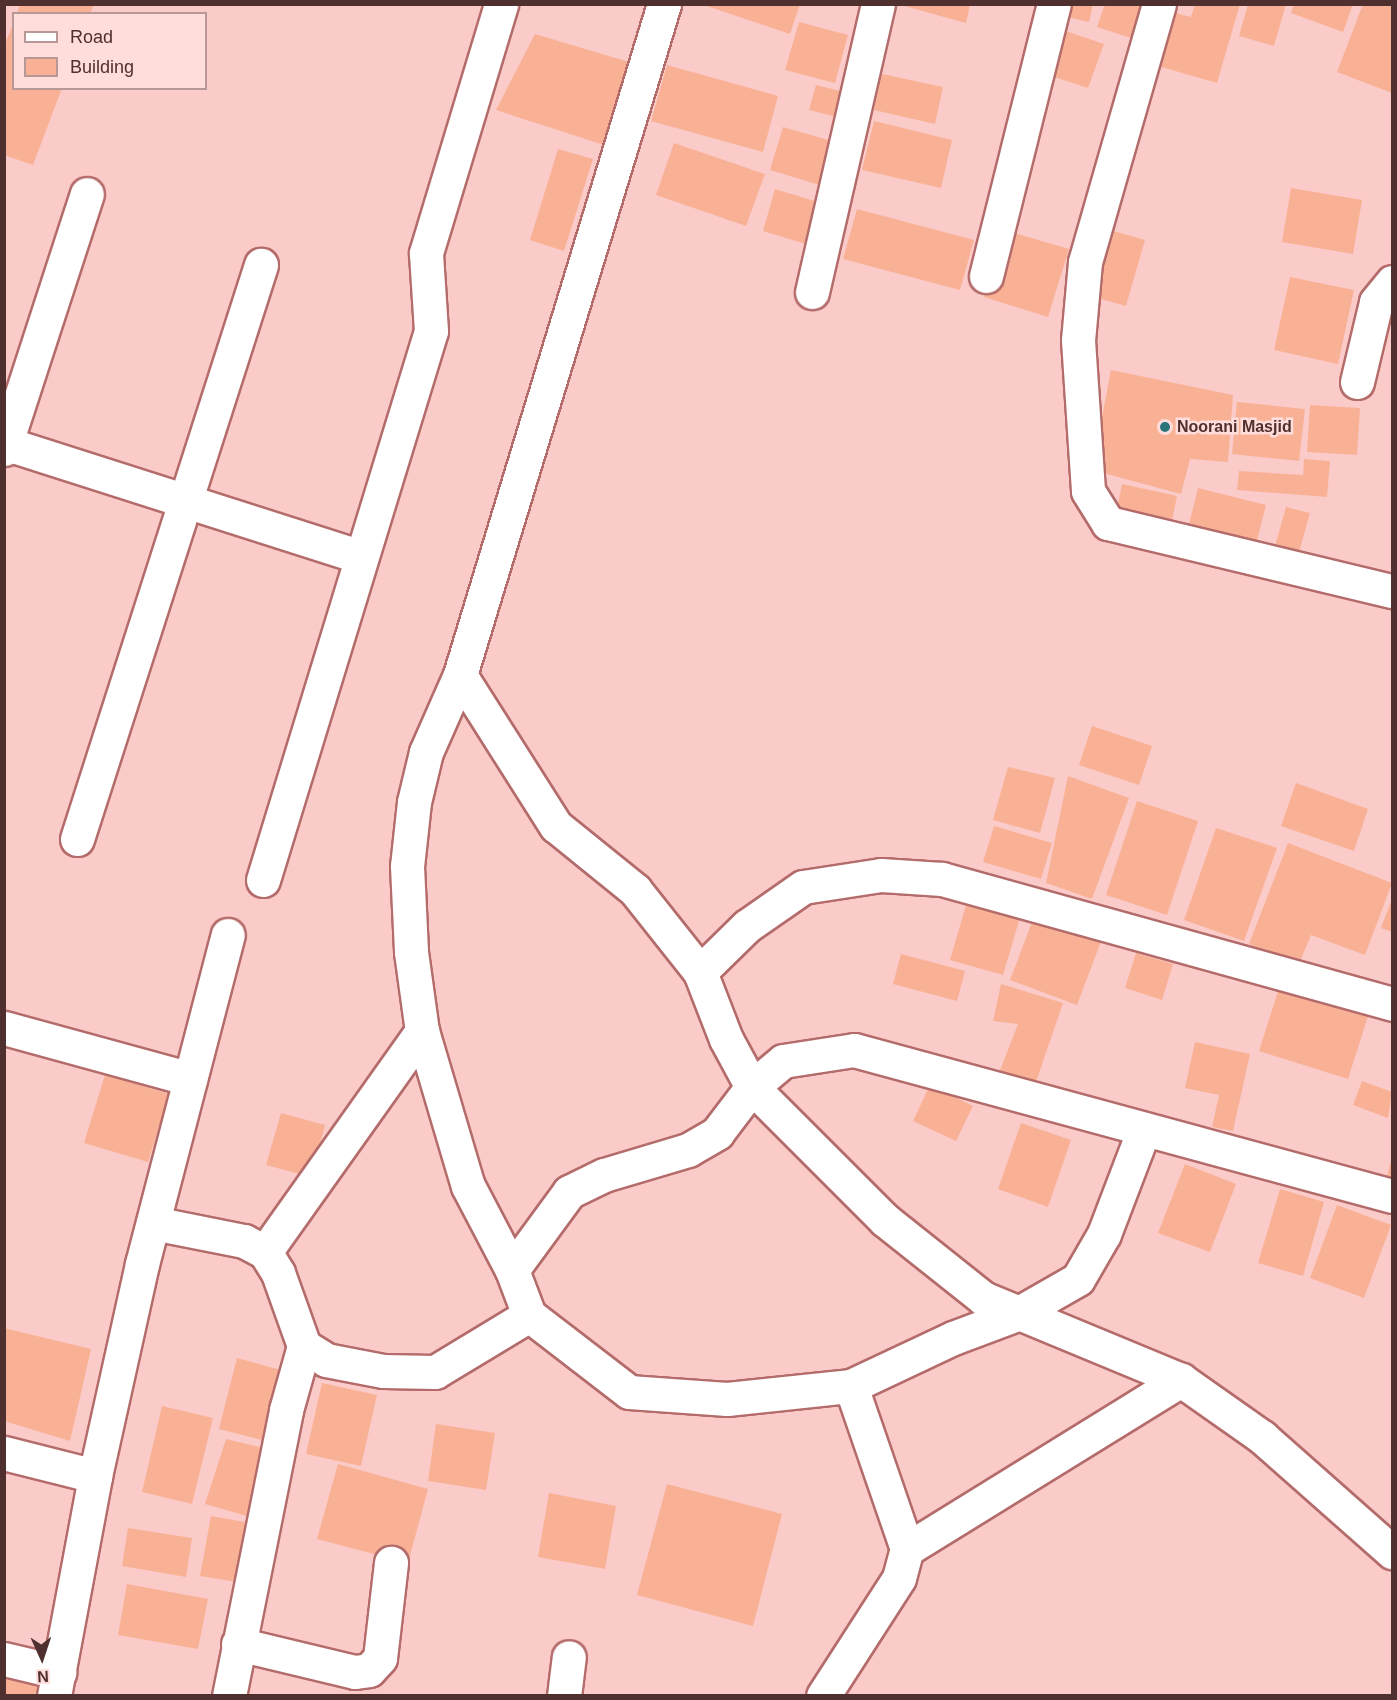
<!DOCTYPE html>
<html>
<head>
<meta charset="utf-8">
<style>
  body { margin:0 }
  #map { position:relative; width:1397px; height:1700px; overflow:hidden; background:#fbcbc9; font-family:Helvetica,sans-serif }
  div>[style] { position:absolute }
  .building>* { inset:0; background:#f9b196 }
  .roads { filter:drop-shadow(2px 0 #b46c6b) drop-shadow(-2px 0 #b46c6b) drop-shadow(0 2px #b46c6b) drop-shadow(0 -2px #b46c6b) }
  .street>* { height:33px; margin:-16.5px; padding:0 16.5px; transform-origin:16.5px; border-radius:16.5px; background:#fff }
  .dots>* { width:16px; height:16px; translate:-50% -50%; box-sizing:border-box; border:3px solid #fedddb; border-radius:50% }
  span { translate:-50% -50%; white-space:nowrap; text-align:center; line-height:1.15; -webkit-text-stroke:5px #fedddb; paint-order:stroke }
  .poi-label { font-size:16px; color:#4f302f; font-weight:700 }
  .left { translate:0 -50%; text-align:left }
  .frame { position:absolute; inset:0; border:6px solid #4f302f; pointer-events:none }
  .legend { position:absolute; left:12px; top:12px; width:195px; height:78px; box-sizing:border-box; background:#fedddb; border:2px solid #b89896; margin:0; padding:8px 10px; list-style:none; font-size:18px; color:#4f302f }
  .legend li { display:flex; align-items:center; gap:12px; height:30px }
  .legend b { width:30px; border:2px solid #b89896 }
  .north { position:absolute; left:12px; top:1628px; width:60px; height:60px; -webkit-text-stroke:4px #fedddb; paint-order:stroke; rotate:177deg; font-size:16px; font-weight:700; line-height:24px; text-align:center; color:#4f302f }
  .north::after { content:''; display:block; margin:auto; width:21px; height:27px; background:#4f302f; clip-path:polygon(50% 0,100% 100%,50% 72%,0 100%) }
</style>
</head>
<body>
<div id="map">
  <div class="building">
    <div style="clip-path:polygon(20px 4px,94px 4px,90px 14px,17px 14px)"></div>
    <div style="clip-path:polygon(701px 4px,800px 4px,790px 34px)"></div>
    <div style="clip-path:polygon(897px 4px,970px 4px,966px 23px)"></div>
    <div style="clip-path:polygon(1064px 4px,1093px 4px,1089px 22px,1062px 16px)"></div>
    <div style="clip-path:polygon(1105px 4px,1154px 4px,1140px 41px,1097px 27px)"></div>
    <div style="clip-path:polygon(1195px 4px,1240px 4px,1217px 83px,1144px 62px,1160px 9px,1191px 17px)"></div>
    <div style="clip-path:polygon(1248px 4px,1286px 4px,1274px 46px,1239px 36px)"></div>
    <div style="clip-path:polygon(1294px 4px,1353px 4px,1343px 32px,1291px 13px)"></div>
    <div style="clip-path:polygon(1363px 4px,1392px 4px,1392px 93px,1337px 72px)"></div>
    <div style="clip-path:polygon(14px 22px,14px 88px,62px 88px,33px 165px,4px 155px,4px 46px)"></div>
    <div style="clip-path:polygon(799px 22px,848px 35px,835px 83px,785px 70px)"></div>
    <div style="clip-path:polygon(1057px 28px,1104px 44px,1088px 88px,1042px 73px)"></div>
    <div style="clip-path:polygon(535px 34px,629px 62px,604px 145px,496px 110px)"></div>
    <div style="clip-path:polygon(667px 65px,778px 96px,763px 152px,651px 121px)"></div>
    <div style="clip-path:polygon(882px 74px,943px 87px,935px 124px,874px 110px)"></div>
    <div style="clip-path:polygon(816px 85px,856px 95px,849px 120px,809px 110px)"></div>
    <div style="clip-path:polygon(874px 121px,952px 140px,941px 188px,862px 170px)"></div>
    <div style="clip-path:polygon(783px 127px,839px 143px,826px 187px,770px 170px)"></div>
    <div style="clip-path:polygon(674px 143px,765px 174px,746px 226px,656px 195px)"></div>
    <div style="clip-path:polygon(558px 149px,593px 159px,564px 251px,530px 240px)"></div>
    <div style="clip-path:polygon(1291px 188px,1362px 200px,1353px 254px,1282px 242px)"></div>
    <div style="clip-path:polygon(775px 189px,821px 203px,809px 245px,763px 231px)"></div>
    <div style="clip-path:polygon(857px 209px,974px 240px,960px 290px,843px 259px)"></div>
    <div style="clip-path:polygon(1004px 230px,1069px 249px,1048px 317px,984px 297px)"></div>
    <div style="clip-path:polygon(1110px 230px,1145px 240px,1126px 306px,1090px 296px)"></div>
    <div style="clip-path:polygon(1290px 277px,1354px 290px,1338px 364px,1274px 350px)"></div>
    <div style="clip-path:polygon(1111px 370px,1233px 395px,1228px 462px,1190px 459px,1181px 494px,1092px 470px)"></div>
    <div style="clip-path:polygon(1237px 402px,1305px 409px,1299px 461px,1232px 454px)"></div>
    <div style="clip-path:polygon(1310px 405px,1360px 408px,1357px 455px,1307px 452px)"></div>
    <div style="clip-path:polygon(1304px 459px,1330px 461px,1327px 497px,1237px 490px,1239px 471px,1303px 475px)"></div>
    <div style="clip-path:polygon(1122px 484px,1177px 496px,1170px 530px,1115px 518px)"></div>
    <div style="clip-path:polygon(1198px 488px,1266px 505px,1254px 552px,1186px 536px)"></div>
    <div style="clip-path:polygon(1286px 507px,1310px 513px,1296px 563px,1272px 557px)"></div>
    <div style="clip-path:polygon(1092px 726px,1152px 746px,1139px 785px,1079px 765px)"></div>
    <div style="clip-path:polygon(1008px 767px,1055px 778px,1040px 833px,993px 820px)"></div>
    <div style="clip-path:polygon(1068px 776px,1129px 798px,1092px 899px,1046px 883px)"></div>
    <div style="clip-path:polygon(1296px 783px,1368px 809px,1354px 851px,1281px 826px)"></div>
    <div style="clip-path:polygon(1137px 801px,1198px 821px,1167px 915px,1106px 895px)"></div>
    <div style="clip-path:polygon(994px 826px,1052px 843px,1041px 879px,983px 862px)"></div>
    <div style="clip-path:polygon(1216px 828px,1277px 848px,1244px 941px,1184px 920px)"></div>
    <div style="clip-path:polygon(1288px 843px,1392px 883px,1365px 955px,1311px 935px,1299px 964px,1249px 944px)"></div>
    <div style="clip-path:polygon(969px 895px,1022px 911px,1003px 975px,950px 960px)"></div>
    <div style="clip-path:polygon(1392px 899px,1392px 932px,1381px 928px)"></div>
    <div style="clip-path:polygon(1035px 914px,1102px 939px,1077px 1005px,1010px 980px)"></div>
    <div style="clip-path:polygon(1136px 953px,1173px 964px,1162px 1000px,1125px 988px)"></div>
    <div style="clip-path:polygon(901px 954px,965px 971px,957px 1001px,893px 984px)"></div>
    <div style="clip-path:polygon(1001px 984px,1063px 1003px,1035px 1085px,999px 1073px,1018px 1024px,993px 1021px)"></div>
    <div style="clip-path:polygon(1280px 985px,1369px 1013px,1348px 1079px,1259px 1051px)"></div>
    <div style="clip-path:polygon(1195px 1042px,1250px 1054px,1233px 1131px,1212px 1127px,1219px 1095px,1185px 1088px)"></div>
    <div style="clip-path:polygon(105px 1075px,169px 1094px,148px 1162px,84px 1143px)"></div>
    <div style="clip-path:polygon(1362px 1081px,1392px 1092px,1388px 1118px,1353px 1105px)"></div>
    <div style="clip-path:polygon(930px 1085px,973px 1106px,956px 1141px,913px 1121px)"></div>
    <div style="clip-path:polygon(281px 1113px,325px 1125px,311px 1177px,266px 1165px)"></div>
    <div style="clip-path:polygon(1021px 1123px,1071px 1140px,1048px 1207px,998px 1189px)"></div>
    <div style="clip-path:polygon(1392px 1156px,1392px 1178px,1387px 1177px)"></div>
    <div style="clip-path:polygon(1185px 1164px,1236px 1184px,1210px 1252px,1158px 1233px)"></div>
    <div style="clip-path:polygon(1280px 1189px,1324px 1202px,1303px 1276px,1258px 1263px)"></div>
    <div style="clip-path:polygon(1337px 1205px,1391px 1225px,1364px 1298px,1310px 1278px)"></div>
    <div style="clip-path:polygon(4px 1328px,91px 1349px,70px 1441px,4px 1421px)"></div>
    <div style="clip-path:polygon(237px 1358px,292px 1373px,273px 1443px,219px 1429px)"></div>
    <div style="clip-path:polygon(322px 1383px,377px 1395px,361px 1466px,306px 1454px)"></div>
    <div style="clip-path:polygon(162px 1406px,213px 1418px,192px 1504px,142px 1492px)"></div>
    <div style="clip-path:polygon(436px 1424px,495px 1433px,486px 1490px,428px 1481px)"></div>
    <div style="clip-path:polygon(226px 1439px,276px 1451px,254px 1518px,205px 1504px)"></div>
    <div style="clip-path:polygon(338px 1464px,428px 1489px,408px 1563px,317px 1539px)"></div>
    <div style="clip-path:polygon(667px 1484px,782px 1514px,753px 1626px,637px 1595px)"></div>
    <div style="clip-path:polygon(549px 1493px,616px 1506px,605px 1569px,538px 1557px)"></div>
    <div style="clip-path:polygon(211px 1516px,261px 1525px,250px 1584px,200px 1576px)"></div>
    <div style="clip-path:polygon(128px 1528px,192px 1538px,186px 1577px,122px 1566px)"></div>
    <div style="clip-path:polygon(127px 1584px,208px 1599px,198px 1649px,118px 1635px)"></div>
    <div style="clip-path:polygon(4px 1679px,46px 1687px,44px 1696px,4px 1696px)"></div>
  </div>
  <div class="roads">
    <div class="street">
      <div style="left:664px;top:4px;width:701px;rotate:106.91deg"></div>
      <div style="left:460px;top:675px;width:179px;rotate:57.6deg"></div>
      <div style="left:556px;top:826px;width:102px;rotate:39deg"></div>
      <div style="left:635px;top:890px;width:105px;rotate:51.6deg"></div>
      <div style="left:700px;top:972px;width:72px;rotate:68.8deg"></div>
      <div style="left:726px;top:1039px;width:55px;rotate:61.6deg"></div>
      <div style="left:752px;top:1087px;width:188px;rotate:45deg"></div>
      <div style="left:885px;top:1220px;width:125px;rotate:38.5deg"></div>
      <div style="left:983px;top:1298px;width:214px;rotate:22.5deg"></div>
      <div style="left:1181px;top:1380px;width:99px;rotate:35.1deg"></div>
      <div style="left:1262px;top:1437px;width:174px;rotate:41.5deg"></div>
      <div style="left:1159px;top:4px;width:268px;rotate:106deg"></div>
      <div style="left:1085px;top:262px;width:78px;rotate:95.1deg"></div>
      <div style="left:1078px;top:340px;width:151px;rotate:86.2deg"></div>
      <div style="left:1088px;top:491px;width:38px;rotate:58deg"></div>
      <div style="left:1108px;top:523px;width:292px;rotate:13.5deg"></div>
      <div style="left:986px;top:276px;width:280px;rotate:-76deg"></div>
      <div style="left:812px;top:292px;width:295px;rotate:-77.1deg"></div>
      <div style="left:1357px;top:382px;width:82px;rotate:-76.6deg"></div>
      <div style="left:1376px;top:302px;width:26px;rotate:-51deg"></div>
      <div style="left:4px;top:443px;width:375px;rotate:17.7deg"></div>
      <div style="left:4px;top:449px;width:268px;rotate:-72deg"></div>
      <div style="left:460px;top:675px;width:84px;rotate:113.8deg"></div>
      <div style="left:426px;top:752px;width:51px;rotate:103.5deg"></div>
      <div style="left:414px;top:802px;width:64px;rotate:96.2deg"></div>
      <div style="left:407px;top:866px;width:86px;rotate:87.3deg"></div>
      <div style="left:411px;top:952px;width:80px;rotate:82.1deg"></div>
      <div style="left:422px;top:1031px;width:162px;rotate:73.5deg"></div>
      <div style="left:468px;top:1186px;width:95px;rotate:62.4deg"></div>
      <div style="left:512px;top:1270px;width:48px;rotate:69.3deg"></div>
      <div style="left:529px;top:1315px;width:126px;rotate:37.6deg"></div>
      <div style="left:629px;top:1392px;width:98px;rotate:4.1deg"></div>
      <div style="left:727px;top:1399px;width:125px;rotate:-6deg"></div>
      <div style="left:851px;top:1386px;width:113px;rotate:-25.2deg"></div>
      <div style="left:953px;top:1338px;width:68px;rotate:-20.6deg"></div>
      <div style="left:1017px;top:1314px;width:70px;rotate:-29.8deg"></div>
      <div style="left:1078px;top:1279px;width:52px;rotate:-60deg"></div>
      <div style="left:1104px;top:1234px;width:112px;rotate:-69.1deg"></div>
      <div style="left:77px;top:839px;width:603px;rotate:-72.23deg"></div>
      <div style="left:263px;top:880px;width:574px;rotate:-72.99deg"></div>
      <div style="left:431px;top:331px;width:78px;rotate:-93.7deg"></div>
      <div style="left:426px;top:253px;width:260px;rotate:-73.2deg"></div>
      <div style="left:700px;top:972px;width:66px;rotate:-44.4deg"></div>
      <div style="left:747px;top:926px;width:68px;rotate:-34.9deg"></div>
      <div style="left:803px;top:887px;width:79px;rotate:-8.7deg"></div>
      <div style="left:881px;top:875px;width:61px;rotate:3.8deg"></div>
      <div style="left:942px;top:879px;width:467px;rotate:15.5deg"></div>
      <div style="left:4px;top:1028px;width:193px;rotate:15.3deg"></div>
      <div style="left:153px;top:1223px;width:93px;rotate:11.2deg"></div>
      <div style="left:244px;top:1241px;width:24px;rotate:28deg"></div>
      <div style="left:265px;top:1252px;width:25px;rotate:58deg"></div>
      <div style="left:278px;top:1273px;width:77px;rotate:70.4deg"></div>
      <div style="left:304px;top:1346px;width:26px;rotate:32deg"></div>
      <div style="left:326px;top:1360px;width:58px;rotate:10.9deg"></div>
      <div style="left:383px;top:1371px;width:52px;rotate:1.1deg"></div>
      <div style="left:435px;top:1372px;width:110px;rotate:-31.2deg"></div>
      <div style="left:265px;top:1252px;width:271px;rotate:-54.6deg"></div>
      <div style="left:512px;top:1270px;width:97px;rotate:-53.8deg"></div>
      <div style="left:569px;top:1192px;width:39px;rotate:-26deg"></div>
      <div style="left:604px;top:1175px;width:88px;rotate:-16.6deg"></div>
      <div style="left:688px;top:1150px;width:34px;rotate:-30deg"></div>
      <div style="left:717px;top:1133px;width:58px;rotate:-52.7deg"></div>
      <div style="left:752px;top:1087px;width:40px;rotate:-40deg"></div>
      <div style="left:783px;top:1061px;width:72px;rotate:-8.8deg"></div>
      <div style="left:854px;top:1050px;width:557px;rotate:15.18deg"></div>
      <div style="left:4px;top:1453px;width:94px;rotate:14.2deg"></div>
      <div style="left:907px;top:1549px;width:322px;rotate:-31.7deg"></div>
      <div style="left:238px;top:1644px;width:120px;rotate:13.5deg"></div>
      <div style="left:355px;top:1672px;width:14px;rotate:-8deg"></div>
      <div style="left:369px;top:1670px;width:16px;rotate:-47deg"></div>
      <div style="left:380px;top:1658px;width:96px;rotate:-83.4deg"></div>
      <div style="left:4px;top:1659px;width:57px;rotate:13.3deg"></div>
      <div style="left:54px;top:1696px;width:224px;rotate:-79.4deg"></div>
      <div style="left:95px;top:1476px;width:217px;rotate:-77.5deg"></div>
      <div style="left:142px;top:1264px;width:340px;rotate:-75.4deg"></div>
      <div style="left:229px;top:1696px;width:292px;rotate:-78.7deg"></div>
      <div style="left:286px;top:1410px;width:66px;rotate:-74.3deg"></div>
      <div style="left:564px;top:1696px;width:39px;rotate:-83deg"></div>
      <div style="left:823px;top:1696px;width:140px;rotate:-57.2deg"></div>
      <div style="left:899px;top:1578px;width:30px;rotate:-75deg"></div>
      <div style="left:907px;top:1549px;width:172px;rotate:-109deg"></div>
    </div>
  </div>
  <div class="dots">
    <div style="left:1165px;top:427px;background:#2b757a"></div>
  </div>
  <div class="poi-label">
    <span class="left" style="left:1177px;top:427px">Noorani Masjid</span>
  </div>
  <div class="frame"></div>
  <ul class="legend">
  <li><b style="height:8px;background:#fff"></b>Road</li>
  <li><b style="height:16px;background:#f9b196"></b>Building</li>
  </ul>
  <div class="north">N</div>
</div>
</body>
</html>
